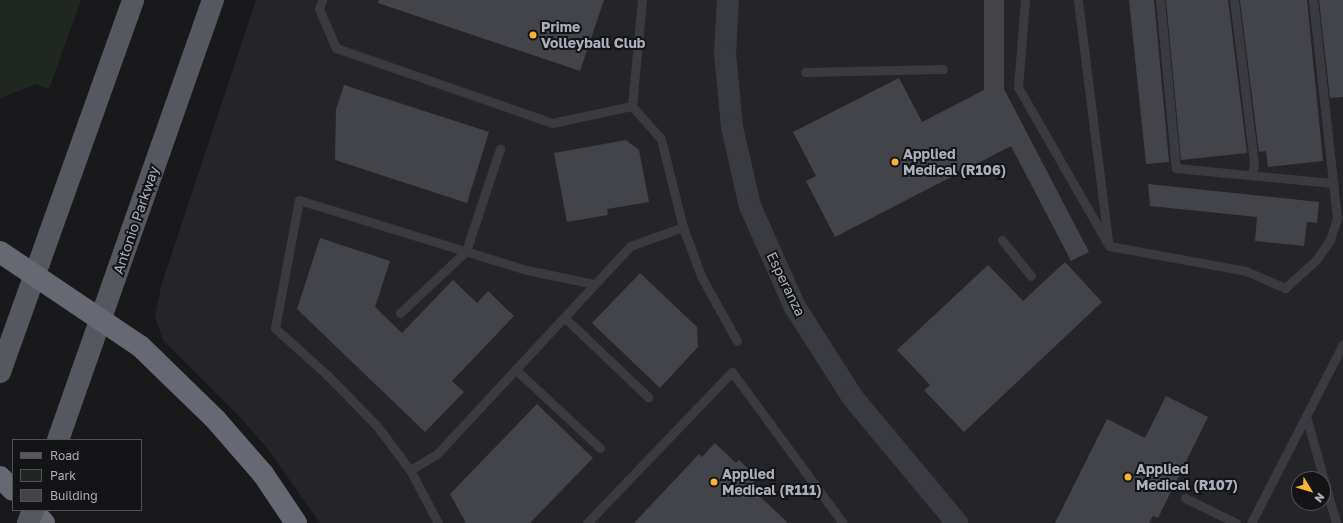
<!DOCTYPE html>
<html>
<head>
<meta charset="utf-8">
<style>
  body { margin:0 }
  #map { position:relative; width:1343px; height:523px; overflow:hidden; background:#19191c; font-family:"Golos Text",sans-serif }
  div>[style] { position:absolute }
  .built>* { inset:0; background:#252529 }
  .green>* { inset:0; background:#1f2720 }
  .building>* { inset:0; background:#434449 }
  .service>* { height:9px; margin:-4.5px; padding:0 4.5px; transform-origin:4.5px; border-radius:4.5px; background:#3a3b41 }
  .tertiary>* { height:22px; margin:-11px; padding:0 11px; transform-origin:11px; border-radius:11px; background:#3a3b41 }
  .primary>* { height:22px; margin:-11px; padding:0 11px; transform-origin:11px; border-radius:11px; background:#565860 }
  .motorway>* { height:22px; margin:-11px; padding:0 11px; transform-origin:11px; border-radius:11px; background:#666972 }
  .primary-bridge>* { height:22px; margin:-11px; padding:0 11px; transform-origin:11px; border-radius:11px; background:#565860 }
  .dots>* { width:11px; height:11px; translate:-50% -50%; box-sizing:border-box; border:2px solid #141417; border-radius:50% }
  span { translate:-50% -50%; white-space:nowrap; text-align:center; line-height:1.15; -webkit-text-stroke:4px #141417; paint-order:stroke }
  .poi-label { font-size:14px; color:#abb0bb; font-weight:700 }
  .left { translate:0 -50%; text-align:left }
  .street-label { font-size:14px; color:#abb0bb }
  .legend { position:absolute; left:12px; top:439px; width:130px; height:72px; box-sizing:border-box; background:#141417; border:1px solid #505259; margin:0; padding:5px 7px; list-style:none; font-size:12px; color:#abb0bb }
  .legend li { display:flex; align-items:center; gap:8px; height:20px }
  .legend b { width:20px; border:1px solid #505259 }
  .north { position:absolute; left:1291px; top:471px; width:40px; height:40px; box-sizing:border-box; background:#141417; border:1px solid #505259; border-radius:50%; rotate:128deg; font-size:11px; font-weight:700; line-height:16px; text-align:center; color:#abb0bb }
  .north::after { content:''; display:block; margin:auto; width:14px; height:18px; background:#f6b437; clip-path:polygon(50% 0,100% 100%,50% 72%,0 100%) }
</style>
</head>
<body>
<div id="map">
  <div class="built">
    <div style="clip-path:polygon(evenodd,256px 0,1343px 0,1343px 523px,320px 523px,268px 449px,238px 415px,163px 340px,155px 317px,161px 286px,256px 0,1299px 479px,1323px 479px,1323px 503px,1299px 503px,1299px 479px)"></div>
  </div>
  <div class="green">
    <div style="clip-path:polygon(0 0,81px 0,49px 89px,36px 84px,0 98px)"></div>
  </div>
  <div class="building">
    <div style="clip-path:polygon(379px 0,604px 0,580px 71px,378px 3px)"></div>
    <div style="clip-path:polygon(984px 0,1004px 0,1004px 89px,1089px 252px,1071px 261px,1011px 146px,835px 237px,806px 181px,816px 176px,793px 132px,899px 78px,922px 122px,984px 90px)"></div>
    <div style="clip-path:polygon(1129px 0,1154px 0,1169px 162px,1146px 164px)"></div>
    <div style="clip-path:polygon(1166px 0,1228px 0,1247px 153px,1181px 160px)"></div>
    <div style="clip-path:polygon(1240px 0,1307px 0,1323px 161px,1268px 167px,1266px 151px,1259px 152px)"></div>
    <div style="clip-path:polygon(1319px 0,1343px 0,1343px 97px,1330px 98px)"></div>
    <div style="clip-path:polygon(344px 85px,489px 132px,467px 203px,335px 160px,336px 109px)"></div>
    <div style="clip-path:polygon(626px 140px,639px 150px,649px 202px,607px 209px,608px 215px,567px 222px,554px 153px)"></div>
    <div style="clip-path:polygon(1148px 184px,1319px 202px,1317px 223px,1307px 222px,1304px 246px,1255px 241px,1257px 217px,1150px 206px)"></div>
    <div style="clip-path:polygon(320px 238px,390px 261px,375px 307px,402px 333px,453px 280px,477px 303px,488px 291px,514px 316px,452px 381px,464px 392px,425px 432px,297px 309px)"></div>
    <div style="clip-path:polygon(1065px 262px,1102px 302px,964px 432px,924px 390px,930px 385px,897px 350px,988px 265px,1023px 301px)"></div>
    <div style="clip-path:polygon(640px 273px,697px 327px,698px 347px,660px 388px,592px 323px)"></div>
    <div style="clip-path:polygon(1166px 396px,1208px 417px,1158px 518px,1153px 516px,1149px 523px,1055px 523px,1107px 419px,1145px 438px)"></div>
    <div style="clip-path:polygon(537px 404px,593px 458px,530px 523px,466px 523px,450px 494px)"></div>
    <div style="clip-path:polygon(715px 443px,736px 463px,739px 460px,758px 478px,750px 487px,788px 523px,634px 523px,699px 454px,702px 457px)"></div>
  </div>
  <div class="service">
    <div style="left:322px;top:0;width:9px;rotate:108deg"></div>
    <div style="left:319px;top:9px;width:43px;rotate:66.4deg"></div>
    <div style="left:336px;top:48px;width:229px;rotate:19.1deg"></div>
    <div style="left:552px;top:123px;width:82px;rotate:-12deg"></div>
    <div style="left:642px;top:0;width:106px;rotate:95.4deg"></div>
    <div style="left:632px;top:106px;width:44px;rotate:48.7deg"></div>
    <div style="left:661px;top:139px;width:91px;rotate:76deg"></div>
    <div style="left:683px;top:227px;width:52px;rotate:69.8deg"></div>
    <div style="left:701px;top:276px;width:74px;rotate:61deg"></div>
    <div style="left:1025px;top:0;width:87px;rotate:94.6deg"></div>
    <div style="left:1018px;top:87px;width:183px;rotate:60.2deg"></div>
    <div style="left:1109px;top:246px;width:139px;rotate:10.3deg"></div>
    <div style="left:1246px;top:271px;width:43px;rotate:23.6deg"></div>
    <div style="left:1285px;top:288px;width:42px;rotate:-42.1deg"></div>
    <div style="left:1316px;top:260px;width:24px;rotate:-55deg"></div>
    <div style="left:1330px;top:240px;width:23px;rotate:-72deg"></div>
    <div style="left:1337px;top:218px;width:219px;rotate:-96.3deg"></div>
    <div style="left:1078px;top:0;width:243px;rotate:82.9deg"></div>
    <div style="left:1160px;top:0;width:169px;rotate:84.6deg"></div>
    <div style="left:1176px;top:168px;width:157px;rotate:5.5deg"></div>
    <div style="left:1234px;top:0;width:164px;rotate:83deg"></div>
    <div style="left:1254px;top:163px;width:12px;rotate:99deg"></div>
    <div style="left:805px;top:72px;width:138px;rotate:-1.2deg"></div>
    <div style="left:1002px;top:240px;width:46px;rotate:51.1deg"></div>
    <div style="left:400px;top:313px;width:91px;rotate:-43.2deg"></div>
    <div style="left:466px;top:251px;width:108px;rotate:-71.6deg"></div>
    <div style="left:565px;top:318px;width:115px;rotate:43.6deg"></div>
    <div style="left:515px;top:369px;width:116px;rotate:42.9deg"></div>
    <div style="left:1306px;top:416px;width:111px;rotate:74.3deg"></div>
    <div style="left:410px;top:470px;width:31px;rotate:-31deg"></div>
    <div style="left:437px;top:454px;width:284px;rotate:-47.1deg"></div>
    <div style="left:630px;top:246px;width:56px;rotate:-19.7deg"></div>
    <div style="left:1185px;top:498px;width:57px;rotate:26.1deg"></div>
    <div style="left:438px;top:523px;width:60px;rotate:-117.8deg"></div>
    <div style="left:410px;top:470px;width:55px;rotate:-126.9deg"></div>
    <div style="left:377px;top:426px;width:71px;rotate:-134.4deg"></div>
    <div style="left:327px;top:375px;width:70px;rotate:-137.9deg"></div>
    <div style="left:275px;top:328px;width:130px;rotate:-79.4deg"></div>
    <div style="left:299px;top:200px;width:239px;rotate:17.1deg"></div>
    <div style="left:527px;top:270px;width:68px;rotate:11.8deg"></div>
    <div style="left:587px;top:523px;width:209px;rotate:-46.2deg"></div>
    <div style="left:732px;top:372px;width:187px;rotate:53.7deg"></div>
    <div style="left:1251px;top:523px;width:201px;rotate:-62.8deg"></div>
  </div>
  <div class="tertiary">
    <div style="left:728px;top:0;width:53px;rotate:93.2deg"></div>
    <div style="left:725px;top:53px;width:74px;rotate:84.6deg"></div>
    <div style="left:732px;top:127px;width:81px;rotate:77.2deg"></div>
    <div style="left:750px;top:206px;width:111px;rotate:66deg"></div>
    <div style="left:795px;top:307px;width:108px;rotate:57.5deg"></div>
    <div style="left:853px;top:398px;width:163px;rotate:50.2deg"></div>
  </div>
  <div class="primary">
    <div style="left:0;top:372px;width:395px;rotate:-70.3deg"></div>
    <div style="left:58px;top:440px;width:467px;rotate:-70.6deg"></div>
  </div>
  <div class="motorway">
    <div style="left:0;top:252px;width:169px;rotate:33.9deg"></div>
    <div style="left:140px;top:346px;width:106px;rotate:44.2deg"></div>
    <div style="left:216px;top:420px;width:72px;rotate:49deg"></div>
    <div style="left:263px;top:474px;width:59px;rotate:56deg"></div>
    <div style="left:0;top:477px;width:18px;rotate:45deg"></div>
    <div style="left:32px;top:510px;width:18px;rotate:47deg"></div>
  </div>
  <div class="primary-bridge">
    <div style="left:28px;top:523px;width:14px;rotate:-69deg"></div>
  </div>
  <div class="dots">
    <div style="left:533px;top:35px;background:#f6b437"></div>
    <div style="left:895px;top:162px;background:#f6b437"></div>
    <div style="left:1128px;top:477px;background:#f6b437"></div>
    <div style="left:714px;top:482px;background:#f6b437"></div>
  </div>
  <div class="poi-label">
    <span class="left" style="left:541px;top:35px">Prime<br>Volleyball Club</span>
    <span class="left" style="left:903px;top:162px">Applied<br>Medical (R106)</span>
    <span class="left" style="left:1136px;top:477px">Applied<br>Medical (R107)</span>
    <span class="left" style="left:722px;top:482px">Applied<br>Medical (R111)</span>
  </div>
  <div class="street-label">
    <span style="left:136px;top:220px;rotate:-71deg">Antonio Parkway</span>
    <span style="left:786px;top:284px;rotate:64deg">Esperanza</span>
  </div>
  <ul class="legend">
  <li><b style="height:5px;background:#565860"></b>Road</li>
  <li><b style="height:11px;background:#1f2720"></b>Park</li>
  <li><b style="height:11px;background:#434449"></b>Building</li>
  </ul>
  <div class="north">N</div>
</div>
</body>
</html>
